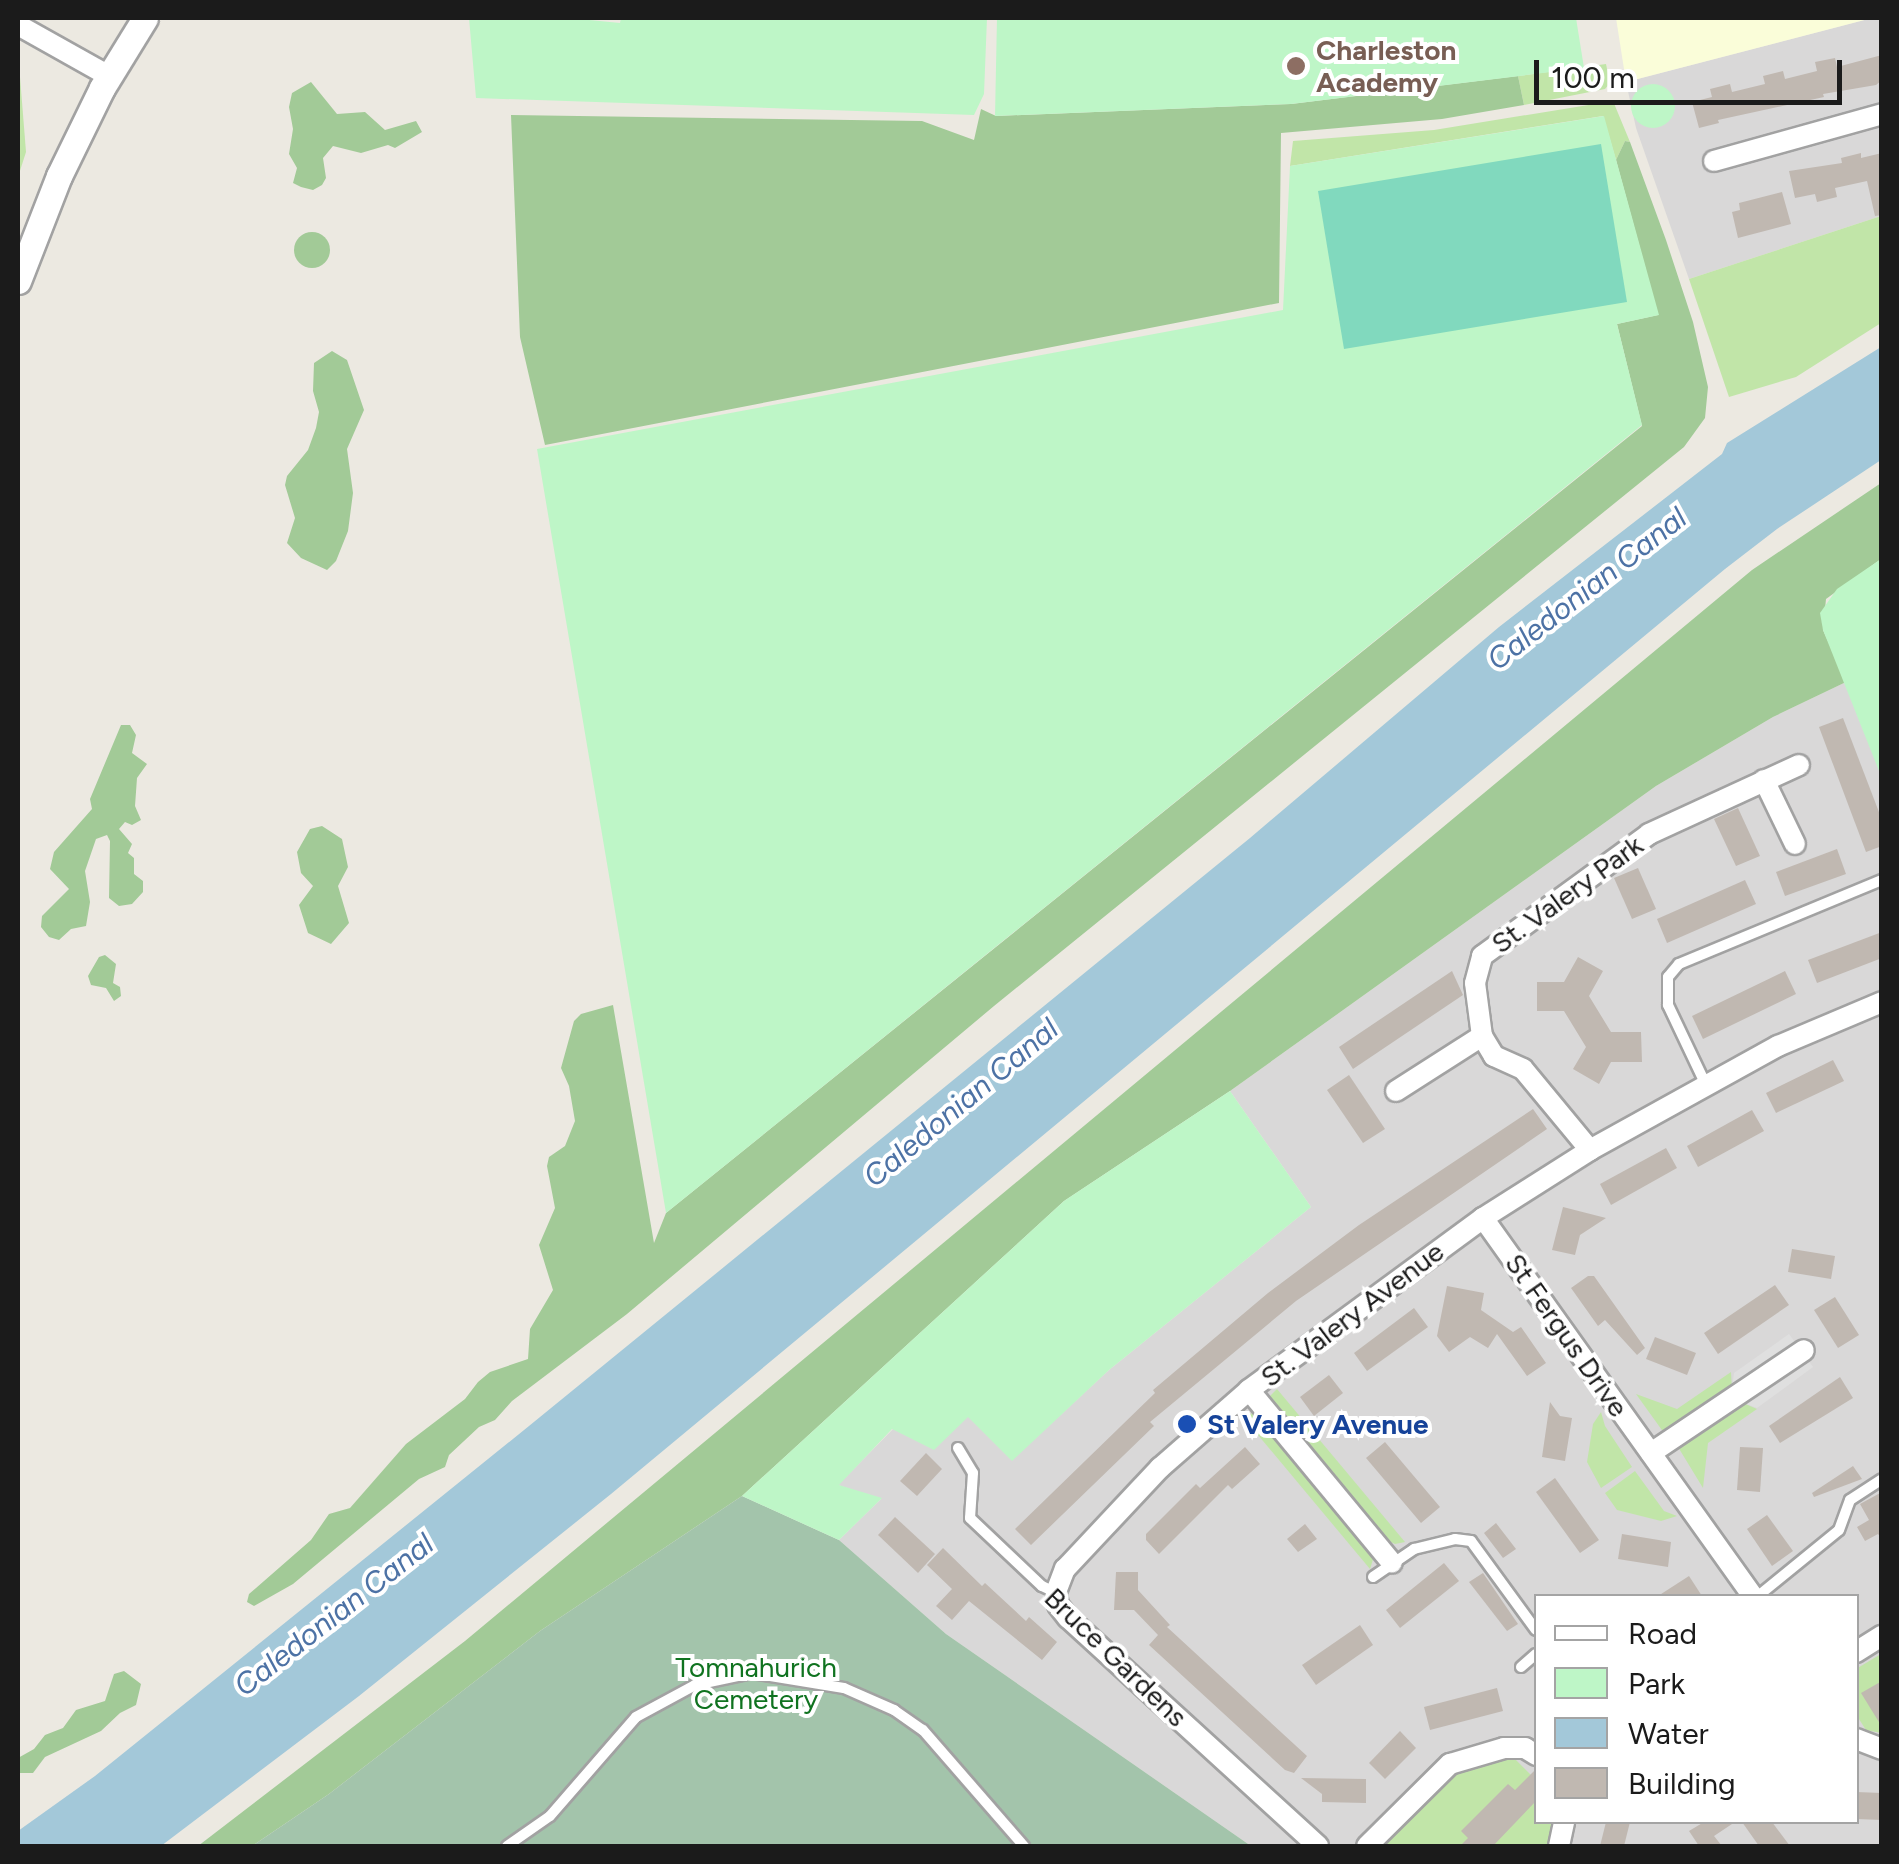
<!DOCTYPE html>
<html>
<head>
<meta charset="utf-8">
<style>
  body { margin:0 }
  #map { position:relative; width:1899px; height:1864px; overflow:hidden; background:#ece9e1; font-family:Figtree,sans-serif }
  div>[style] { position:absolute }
  .residential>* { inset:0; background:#d9d8d8 }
  .education>* { inset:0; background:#fafdd9 }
  .grass>* { inset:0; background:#c1e5a8 }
  .forest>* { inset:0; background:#a2ca97 }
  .round { border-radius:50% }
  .cemetery>* { inset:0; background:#a3c4ab }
  .park>* { inset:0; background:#bef6c7 }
  .pitch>* { inset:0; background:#81d9be }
  .parking>* { inset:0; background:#dfdfdf }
  .water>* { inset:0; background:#a3c8d9 }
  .building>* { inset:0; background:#c0b8b1 }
  .roads { filter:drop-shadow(2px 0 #a2a2a2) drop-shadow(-2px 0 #a2a2a2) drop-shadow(0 2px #a2a2a2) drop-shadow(0 -2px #a2a2a2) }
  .service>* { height:10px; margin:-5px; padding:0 5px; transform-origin:5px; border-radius:5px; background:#fff }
  .minor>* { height:20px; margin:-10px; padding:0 10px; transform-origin:10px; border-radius:10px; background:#fff }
  .tertiary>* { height:25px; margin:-12.5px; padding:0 12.5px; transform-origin:12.5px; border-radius:12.5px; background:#fff }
  .dots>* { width:28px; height:28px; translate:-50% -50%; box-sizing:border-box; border:5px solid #fff; border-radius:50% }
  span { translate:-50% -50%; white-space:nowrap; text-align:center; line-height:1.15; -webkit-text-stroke:8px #fff; paint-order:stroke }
  .education-label { font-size:28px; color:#785e54; font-weight:700 }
  .left { translate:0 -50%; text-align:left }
  .street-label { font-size:28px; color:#1b1b1b }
  .transit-label { font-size:28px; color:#164399; font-weight:700 }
  .park-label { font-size:28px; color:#107320 }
  .water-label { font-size:30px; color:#4d72a5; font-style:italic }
  .frame { position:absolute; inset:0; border:20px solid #1b1b1b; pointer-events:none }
  .legend { position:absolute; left:1534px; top:1594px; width:325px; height:230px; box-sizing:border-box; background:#fff; border:2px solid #a4a4a4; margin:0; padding:12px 18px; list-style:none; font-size:30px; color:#1b1b1b }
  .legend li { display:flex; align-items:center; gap:20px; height:50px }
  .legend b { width:50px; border:2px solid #a4a4a4 }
  .scale { position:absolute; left:1534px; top:60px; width:308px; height:45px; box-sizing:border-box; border:5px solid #1b1b1b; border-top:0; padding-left:12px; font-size:30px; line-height:35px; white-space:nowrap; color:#1b1b1b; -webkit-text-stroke:8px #fff; paint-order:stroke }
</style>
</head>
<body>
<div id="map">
  <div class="residential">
    <div style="clip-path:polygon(1872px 18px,1881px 18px,1881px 216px,1689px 279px,1636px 128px,1626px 82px)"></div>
    <div style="clip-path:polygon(evenodd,1846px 682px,1882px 776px,1881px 1846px,1251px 1846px,946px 1634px,839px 1540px,881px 1499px,838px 1485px,893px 1429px,968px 1416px,1012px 1460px,1109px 1370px,1311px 1207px,1230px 1091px,1656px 786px,1773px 717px,1846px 682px,1536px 1596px,1856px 1596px,1856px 1822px,1536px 1822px,1536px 1596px)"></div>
  </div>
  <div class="education">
    <div style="clip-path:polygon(1616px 18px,1872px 18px,1626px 82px)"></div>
  </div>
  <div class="grass">
    <div style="clip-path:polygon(18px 52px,26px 152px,18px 177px)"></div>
    <div style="clip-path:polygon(1606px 64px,1610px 83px,1605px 89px,1524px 105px,1518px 76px)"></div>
    <div style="clip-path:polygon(1613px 101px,1630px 142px,1625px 141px,1616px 160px,1603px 116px,1290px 166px,1293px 141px,1434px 130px)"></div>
    <div style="clip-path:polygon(1881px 216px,1881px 323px,1796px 377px,1729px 397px,1689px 279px)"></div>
    <div style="clip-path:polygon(1731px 1372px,1732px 1390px,1664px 1433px,1636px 1394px,1677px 1409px)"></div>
    <div style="clip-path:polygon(1277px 1389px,1405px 1542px,1395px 1544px,1383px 1538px,1268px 1398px)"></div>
    <div style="clip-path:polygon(1741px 1402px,1757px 1409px,1708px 1443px,1703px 1488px,1678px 1447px)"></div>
    <div style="clip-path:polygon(1255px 1412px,1375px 1553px,1370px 1569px,1243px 1417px)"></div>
    <div style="clip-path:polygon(1601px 1412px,1605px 1426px,1632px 1467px,1601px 1488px,1587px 1462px,1593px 1424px)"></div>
    <div style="clip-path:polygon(1635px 1471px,1664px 1511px,1677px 1516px,1661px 1521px,1617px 1510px,1605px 1493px)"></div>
    <div style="clip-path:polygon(1881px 1654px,1881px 1733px,1866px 1730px,1857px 1716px,1856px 1669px)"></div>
    <div style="clip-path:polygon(1512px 1756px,1536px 1780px,1536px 1822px,1557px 1822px,1550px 1846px,1380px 1846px,1453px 1773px)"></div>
  </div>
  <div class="forest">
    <div style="clip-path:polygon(1518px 76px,1524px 105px,1442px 119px,1281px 133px,1279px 303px,545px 445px,520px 337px,511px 115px,922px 121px,974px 140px,981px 109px,996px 116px,1291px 104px)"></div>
    <div style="clip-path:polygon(311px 82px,337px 114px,365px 112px,385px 130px,416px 121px,422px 132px,395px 148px,388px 145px,361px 153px,333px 146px,323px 158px,326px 178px,322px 185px,313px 190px,301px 187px,293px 183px,297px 168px,289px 154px,293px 129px,289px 107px,292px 93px)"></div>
    <div style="clip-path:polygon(1625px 141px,1630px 142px,1666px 240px,1693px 322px,1708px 387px,1705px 418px,1684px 447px,994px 1006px,627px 1314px,512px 1401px,495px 1420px,479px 1427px,449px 1455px,445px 1467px,419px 1479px,293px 1584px,254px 1606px,247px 1602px,249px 1594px,311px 1540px,329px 1514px,350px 1508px,406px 1444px,465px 1399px,478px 1382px,490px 1372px,528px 1359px,530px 1329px,553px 1290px,539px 1245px,555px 1208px,547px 1166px,549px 1157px,565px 1146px,575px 1121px,569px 1086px,561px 1068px,574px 1021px,581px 1014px,613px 1005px,654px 1243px,666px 1213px,1642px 426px,1617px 324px,1658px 315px,1616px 160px)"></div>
    <div class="round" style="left:294px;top:232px;width:36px;height:36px"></div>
    <div style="clip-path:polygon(332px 351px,347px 360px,364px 410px,347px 449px,353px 493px,348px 531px,336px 561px,327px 570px,301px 558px,287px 543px,295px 518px,285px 485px,287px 476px,308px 450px,316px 428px,319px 412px,313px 391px,314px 363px)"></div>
    <div style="clip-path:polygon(1881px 483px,1881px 559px,1826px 599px,1823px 630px,1846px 682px,1773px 717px,1656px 786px,1230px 1091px,1064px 1201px,742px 1496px,540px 1631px,329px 1794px,252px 1846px,198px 1846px,465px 1641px,1752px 570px)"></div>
    <div style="clip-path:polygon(121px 725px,130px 725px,136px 735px,132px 753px,147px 764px,137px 778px,135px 806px,141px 820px,132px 825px,125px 822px,119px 829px,132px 844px,128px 853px,134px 858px,134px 874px,143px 881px,143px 892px,132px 904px,119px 906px,109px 898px,110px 841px,107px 835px,96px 839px,85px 871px,90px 902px,86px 926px,71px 929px,59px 940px,49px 937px,41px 927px,42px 916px,69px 889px,50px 869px,54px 852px,92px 809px,90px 799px)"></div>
    <div style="clip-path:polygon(322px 826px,342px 839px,348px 867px,338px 886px,349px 923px,331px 944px,308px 933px,299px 905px,313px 886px,301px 873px,297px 852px,310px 829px)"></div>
    <div style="clip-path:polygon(105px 955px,116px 964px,113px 983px,120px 987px,121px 996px,114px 1001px,106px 988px,91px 985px,88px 976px,99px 957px)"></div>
    <div style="clip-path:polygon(124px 1671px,141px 1684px,136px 1705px,120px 1713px,101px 1731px,45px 1757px,33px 1773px,18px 1773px,18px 1758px,34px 1749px,45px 1735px,63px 1728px,76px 1710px,105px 1701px,114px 1674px)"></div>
  </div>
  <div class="cemetery">
    <div style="clip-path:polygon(742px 1496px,839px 1540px,946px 1634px,1251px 1846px,252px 1846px,329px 1794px,540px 1631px)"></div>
  </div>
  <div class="park">
    <div style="clip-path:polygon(469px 18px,569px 18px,620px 23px,621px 18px,987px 18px,984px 94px,974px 115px,476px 98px)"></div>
    <div style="clip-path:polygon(997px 18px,1576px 18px,1584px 68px,1291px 104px,995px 116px)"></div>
    <div class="round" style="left:1631px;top:84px;width:44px;height:44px"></div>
    <div style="clip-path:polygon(1604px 116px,1659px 315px,1617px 324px,1642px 425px,666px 1213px,537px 449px,1283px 310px,1290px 166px)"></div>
    <div style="clip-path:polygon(1881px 559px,1881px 776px,1823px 630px,1820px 613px,1837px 589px)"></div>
    <div style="clip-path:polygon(1230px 1091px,1311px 1207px,1109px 1370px,1012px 1461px,968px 1417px,934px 1450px,892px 1429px,839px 1485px,882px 1498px,839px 1540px,742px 1496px,1064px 1201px)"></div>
  </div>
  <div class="pitch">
    <div style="clip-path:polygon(1601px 144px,1627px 302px,1344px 349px,1318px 191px)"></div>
  </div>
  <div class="parking">
    <div style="clip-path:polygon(1789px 1334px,1813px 1367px,1757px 1408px,1741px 1402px,1732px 1390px,1734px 1373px)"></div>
  </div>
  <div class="water">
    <div style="clip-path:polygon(1881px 347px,1881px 460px,1777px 529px,1725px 569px,611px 1494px,359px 1696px,161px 1846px,18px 1846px,18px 1831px,95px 1776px,529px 1426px,1250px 838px,1499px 627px,1722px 454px,1727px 443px)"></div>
  </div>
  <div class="building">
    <div style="clip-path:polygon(1882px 55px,1882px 80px,1876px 85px,1823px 94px,1824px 97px,1718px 120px,1719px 123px,1699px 128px,1692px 102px,1712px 97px,1710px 89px,1730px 84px,1732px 92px,1765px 84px,1763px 76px,1783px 71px,1785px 79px,1817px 71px,1815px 62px,1835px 58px,1837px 67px)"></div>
    <div style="clip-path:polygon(1861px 153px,1861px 158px,1882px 153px,1882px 215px,1875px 216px,1867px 181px,1835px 188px,1837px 197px,1817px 202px,1815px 194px,1795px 198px,1789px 171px,1842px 163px,1841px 158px)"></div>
    <div style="clip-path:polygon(1782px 192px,1791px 224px,1738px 238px,1732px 212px,1740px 210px,1739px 203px)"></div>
    <div style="clip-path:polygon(1843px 718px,1882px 820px,1882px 846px,1866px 852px,1819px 727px)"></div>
    <div style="clip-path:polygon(1738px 808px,1760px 856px,1736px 866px,1714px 819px)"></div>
    <div style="clip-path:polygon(1837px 849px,1846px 874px,1785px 896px,1776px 872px)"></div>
    <div style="clip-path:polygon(1638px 868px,1656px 909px,1632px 919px,1614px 878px)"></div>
    <div style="clip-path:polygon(1745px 880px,1756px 904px,1667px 943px,1657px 919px)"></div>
    <div style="clip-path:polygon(1882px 932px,1882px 958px,1817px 983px,1808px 960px)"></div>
    <div style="clip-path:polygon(1578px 957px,1603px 971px,1589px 996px,1611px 1032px,1641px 1032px,1642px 1062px,1611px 1062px,1599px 1084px,1573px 1069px,1586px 1047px,1564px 1011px,1537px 1011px,1537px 982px,1564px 982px)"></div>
    <div style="clip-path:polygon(1452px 971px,1463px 995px,1353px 1069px,1339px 1047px)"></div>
    <div style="clip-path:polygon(1785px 971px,1796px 994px,1703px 1039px,1692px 1016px)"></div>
    <div style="clip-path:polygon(1833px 1060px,1844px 1081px,1776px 1113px,1766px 1093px)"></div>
    <div style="clip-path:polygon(1349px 1075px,1385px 1129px,1363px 1143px,1327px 1090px)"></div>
    <div style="clip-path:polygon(1533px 1109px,1547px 1129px,1296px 1301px,1150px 1422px,1154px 1426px,1031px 1545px,1015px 1529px,1155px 1393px,1153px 1390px,1268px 1293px,1359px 1225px)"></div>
    <div style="clip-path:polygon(1752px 1110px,1764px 1131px,1698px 1167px,1687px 1146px)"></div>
    <div style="clip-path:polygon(1666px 1148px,1677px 1168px,1611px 1205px,1600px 1184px)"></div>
    <div style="clip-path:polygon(1563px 1207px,1606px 1218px,1580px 1235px,1575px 1255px,1552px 1250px)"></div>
    <div style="clip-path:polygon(1792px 1249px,1835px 1256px,1831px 1279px,1788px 1272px)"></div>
    <div style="clip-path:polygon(1588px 1276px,1594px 1276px,1645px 1348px,1637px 1355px,1605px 1320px,1598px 1326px,1571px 1288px)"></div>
    <div style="clip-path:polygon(1775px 1285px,1789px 1305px,1718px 1354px,1704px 1333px)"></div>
    <div style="clip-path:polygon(1447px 1286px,1484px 1293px,1481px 1310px,1513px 1332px,1521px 1327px,1546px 1363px,1527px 1376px,1497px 1334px,1488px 1348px,1470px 1337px,1449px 1352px,1437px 1336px)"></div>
    <div style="clip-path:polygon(1835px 1297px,1859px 1335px,1838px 1348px,1814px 1310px)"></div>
    <div style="clip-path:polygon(1414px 1308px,1428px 1327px,1367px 1371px,1354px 1353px)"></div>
    <div style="clip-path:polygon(1655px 1337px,1696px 1353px,1687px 1375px,1646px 1359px)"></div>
    <div style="clip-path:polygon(1329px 1375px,1343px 1393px,1314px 1416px,1300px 1397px)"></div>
    <div style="clip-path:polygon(1840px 1377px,1853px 1398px,1780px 1443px,1769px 1426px)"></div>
    <div style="clip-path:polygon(1550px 1402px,1560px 1416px,1572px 1418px,1565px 1461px,1542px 1457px)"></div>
    <div style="clip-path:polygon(1385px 1442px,1440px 1507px,1421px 1523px,1366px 1458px)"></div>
    <div style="clip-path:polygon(1245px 1447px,1260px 1464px,1232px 1489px,1228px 1485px,1159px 1554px,1146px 1540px,1146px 1534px,1196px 1484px,1200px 1488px)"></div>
    <div style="clip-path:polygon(1740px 1447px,1763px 1448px,1760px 1492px,1737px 1490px)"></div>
    <div style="clip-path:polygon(926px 1453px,942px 1469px,917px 1496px,900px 1481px)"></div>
    <div style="clip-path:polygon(1853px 1466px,1862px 1479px,1814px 1497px,1812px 1493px)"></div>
    <div style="clip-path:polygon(1555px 1478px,1599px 1540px,1580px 1553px,1536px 1492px)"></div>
    <div style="clip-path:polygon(1882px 1492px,1882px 1539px,1878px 1534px,1865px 1541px,1857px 1527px,1869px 1520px,1860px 1504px)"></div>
    <div style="clip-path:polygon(1767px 1515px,1793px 1551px,1772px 1566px,1747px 1529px)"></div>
    <div style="clip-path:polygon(895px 1517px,935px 1554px,918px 1573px,878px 1535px)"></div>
    <div style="clip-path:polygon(1496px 1523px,1516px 1549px,1503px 1558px,1484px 1533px)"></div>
    <div style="clip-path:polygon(1305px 1524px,1317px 1539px,1298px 1552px,1287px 1539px)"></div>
    <div style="clip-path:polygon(1622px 1534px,1671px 1542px,1668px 1567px,1618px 1559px)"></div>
    <div style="clip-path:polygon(943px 1548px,982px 1586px,985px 1583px,1026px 1621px,1029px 1617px,1057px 1642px,1042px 1660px,969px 1601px,952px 1620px,936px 1606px,952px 1589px,927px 1565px)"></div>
    <div style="clip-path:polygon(1444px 1563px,1459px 1581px,1400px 1628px,1386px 1610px)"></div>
    <div style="clip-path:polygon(1116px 1572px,1138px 1572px,1138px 1590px,1170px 1625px,1167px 1627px,1307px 1756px,1294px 1773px,1285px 1770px,1149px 1645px,1158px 1635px,1134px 1610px,1114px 1610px)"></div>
    <div style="clip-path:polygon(1483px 1573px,1518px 1624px,1507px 1631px,1469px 1582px)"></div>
    <div style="clip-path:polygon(1689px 1576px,1702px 1596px,1658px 1596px)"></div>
    <div style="clip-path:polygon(1360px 1625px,1373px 1645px,1316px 1685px,1302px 1665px)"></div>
    <div style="clip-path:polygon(1882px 1681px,1882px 1727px,1861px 1693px)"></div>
    <div style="clip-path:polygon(1497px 1688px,1503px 1711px,1430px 1730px,1424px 1707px)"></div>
    <div style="clip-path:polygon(1400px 1731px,1416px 1748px,1385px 1779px,1369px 1763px)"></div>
    <div style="clip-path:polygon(1536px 1769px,1536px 1801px,1493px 1846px,1460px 1846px,1468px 1838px,1461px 1831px,1508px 1784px,1515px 1790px)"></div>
    <div style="clip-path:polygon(1301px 1778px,1366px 1779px,1366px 1803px,1322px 1802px,1322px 1794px)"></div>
    <div style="clip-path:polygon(1856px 1792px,1882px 1793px,1882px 1820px,1856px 1819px)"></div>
    <div style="clip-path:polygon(1606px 1822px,1630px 1822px,1624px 1846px,1600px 1846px)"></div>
    <div style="clip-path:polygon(1704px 1822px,1735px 1822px,1714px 1836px,1722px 1846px,1699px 1846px,1689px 1831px)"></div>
    <div style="clip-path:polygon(1742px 1822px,1772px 1822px,1790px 1846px,1759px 1846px)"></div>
  </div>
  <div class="roads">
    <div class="service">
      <div style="left:1706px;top:1085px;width:89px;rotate:-115.4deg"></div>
      <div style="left:1668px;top:1005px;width:28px;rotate:-90deg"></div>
      <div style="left:1668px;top:977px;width:17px;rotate:-50deg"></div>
      <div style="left:1679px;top:964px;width:220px;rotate:-22.5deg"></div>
      <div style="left:958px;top:1448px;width:29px;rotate:59deg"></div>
      <div style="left:973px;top:1473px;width:45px;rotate:93.8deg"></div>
      <div style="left:970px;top:1518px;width:99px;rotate:43.4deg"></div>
      <div style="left:1042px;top:1586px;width:14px;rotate:25deg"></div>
      <div style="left:1373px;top:1577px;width:50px;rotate:-34.3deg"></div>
      <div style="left:1414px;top:1549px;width:42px;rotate:-13.7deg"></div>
      <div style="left:1455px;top:1539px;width:16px;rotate:7deg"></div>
      <div style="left:1471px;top:1541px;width:110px;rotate:53.9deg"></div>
      <div style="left:1758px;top:1596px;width:104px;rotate:-39.2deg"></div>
      <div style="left:1839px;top:1530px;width:32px;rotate:-70deg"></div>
      <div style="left:1850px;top:1500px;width:38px;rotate:-33deg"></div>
      <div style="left:1521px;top:1667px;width:20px;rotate:-41deg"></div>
      <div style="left:507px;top:1846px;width:52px;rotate:-34.9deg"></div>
      <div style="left:550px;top:1816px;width:131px;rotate:-49deg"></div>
      <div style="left:636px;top:1717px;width:67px;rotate:-28.5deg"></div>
      <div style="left:695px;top:1685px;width:58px;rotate:-11.9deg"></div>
      <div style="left:752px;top:1673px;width:93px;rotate:9.3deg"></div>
      <div style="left:844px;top:1688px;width:55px;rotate:23.7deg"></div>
      <div style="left:894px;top:1710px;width:35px;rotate:35deg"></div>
      <div style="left:923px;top:1730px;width:154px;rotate:49deg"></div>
    </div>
    <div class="minor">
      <div style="left:18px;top:25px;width:104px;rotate:29.3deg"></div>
      <div style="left:1714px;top:161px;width:174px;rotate:-15.6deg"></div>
      <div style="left:1764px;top:780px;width:71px;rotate:64.2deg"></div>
      <div style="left:1396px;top:1091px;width:102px;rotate:-32.6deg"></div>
      <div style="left:1590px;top:1150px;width:105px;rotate:-129.6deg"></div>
      <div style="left:1523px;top:1069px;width:32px;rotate:-156deg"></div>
      <div style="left:1494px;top:1056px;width:23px;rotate:-121deg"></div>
      <div style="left:1482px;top:1036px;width:53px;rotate:-97.5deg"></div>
      <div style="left:1475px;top:983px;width:28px;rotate:-75deg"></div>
      <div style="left:1482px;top:956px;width:207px;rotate:-36.1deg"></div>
      <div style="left:1649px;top:834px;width:165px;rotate:-24.7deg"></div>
      <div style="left:1483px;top:1218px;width:465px;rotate:54.5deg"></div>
      <div style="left:1249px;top:1390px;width:224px;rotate:50.4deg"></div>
      <div style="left:1651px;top:1453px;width:184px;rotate:-33.9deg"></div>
      <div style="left:1856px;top:1652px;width:31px;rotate:-32deg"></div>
      <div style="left:1856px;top:1739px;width:28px;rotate:21deg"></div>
      <div style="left:1318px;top:1846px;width:338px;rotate:-137.6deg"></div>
      <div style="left:1068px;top:1618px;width:16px;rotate:-128deg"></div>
      <div style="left:1058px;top:1605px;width:13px;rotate:-99deg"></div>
      <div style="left:1056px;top:1592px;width:25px;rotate:-69deg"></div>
      <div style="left:1065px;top:1569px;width:139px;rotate:-46.8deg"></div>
      <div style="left:1160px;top:1468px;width:118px;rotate:-41.2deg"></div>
      <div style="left:1249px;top:1390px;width:290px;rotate:-36.3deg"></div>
      <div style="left:1483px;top:1218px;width:127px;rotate:-32.4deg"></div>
      <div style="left:1590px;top:1150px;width:215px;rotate:-29deg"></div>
      <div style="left:1778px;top:1046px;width:113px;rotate:-22.9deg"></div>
      <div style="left:1367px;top:1846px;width:117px;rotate:-44.7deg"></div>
      <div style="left:1450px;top:1764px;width:56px;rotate:-16.5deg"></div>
      <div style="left:1504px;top:1748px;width:21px"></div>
      <div style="left:1525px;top:1748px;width:13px;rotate:32deg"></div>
      <div style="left:1559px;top:1846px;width:25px;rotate:-78deg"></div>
    </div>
    <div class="tertiary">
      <div style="left:18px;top:281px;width:113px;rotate:-68.7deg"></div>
      <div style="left:59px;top:176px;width:98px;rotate:-64deg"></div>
      <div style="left:102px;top:88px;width:82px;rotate:-58.4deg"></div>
    </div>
  </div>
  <div class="dots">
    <div style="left:1296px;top:66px;background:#8d6e63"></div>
    <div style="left:1187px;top:1424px;background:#1a4fb4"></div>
  </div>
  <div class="education-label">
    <span class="left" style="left:1316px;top:66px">Charleston<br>Academy</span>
  </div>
  <div class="street-label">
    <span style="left:1567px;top:894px;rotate:-36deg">St. Valery Park</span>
    <span style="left:1352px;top:1314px;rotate:-37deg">St. Valery Avenue</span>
    <span style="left:1567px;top:1335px;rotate:55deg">St Fergus Drive</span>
    <span style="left:1116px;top:1657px;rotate:44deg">Bruce Gardens</span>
  </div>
  <div class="transit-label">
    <span class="left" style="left:1207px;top:1424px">St Valery Avenue</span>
  </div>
  <div class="park-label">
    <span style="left:756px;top:1683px">Tomnahurich<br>Cemetery</span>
  </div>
  <div class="water-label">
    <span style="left:1587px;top:589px;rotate:-38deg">Caledonian Canal</span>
    <span style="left:961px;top:1103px;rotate:-40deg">Caledonian Canal</span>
    <span style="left:334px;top:1615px;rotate:-38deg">Caledonian Canal</span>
  </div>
  <div class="frame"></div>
  <ul class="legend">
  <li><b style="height:12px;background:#fff"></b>Road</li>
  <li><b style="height:28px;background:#bef6c7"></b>Park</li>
  <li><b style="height:28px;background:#a3c8d9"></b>Water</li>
  <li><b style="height:28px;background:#c0b8b1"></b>Building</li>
  </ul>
  <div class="scale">100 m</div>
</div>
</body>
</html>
